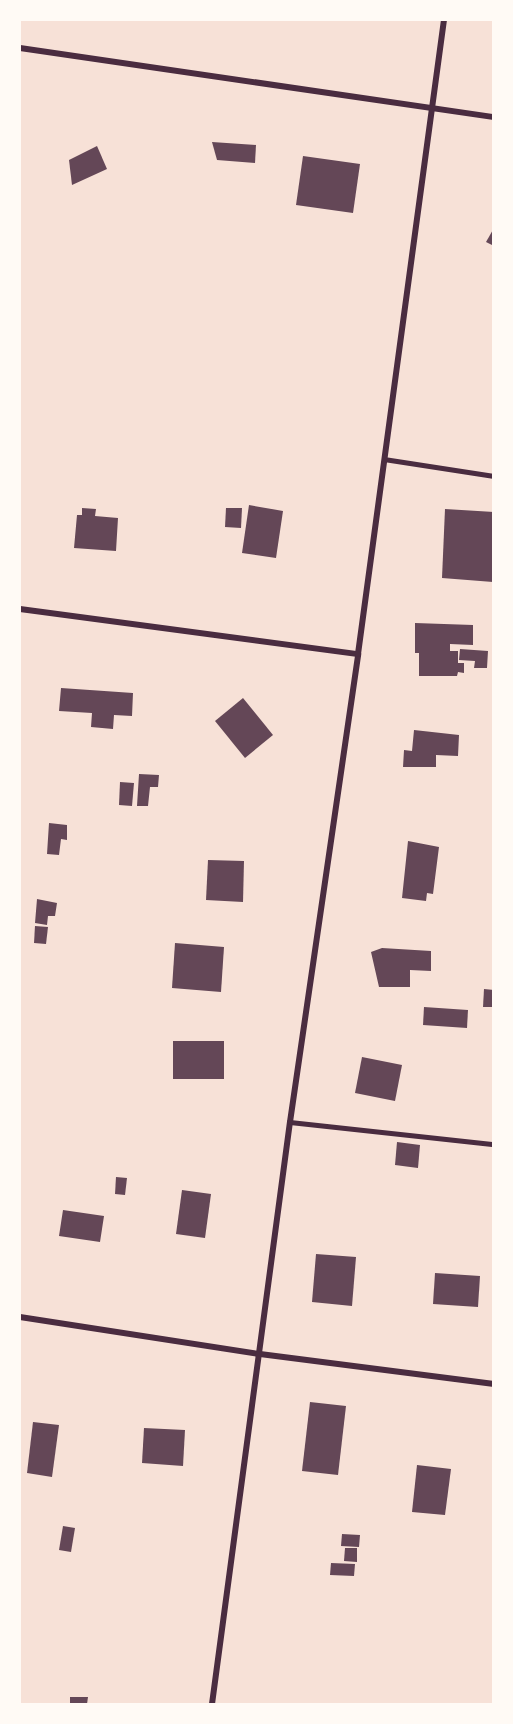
<!DOCTYPE html>
<html>
<head>
<meta charset="utf-8">
<style>
  body { margin:0 }
  #map { position:relative; width:513px; height:1724px; overflow:hidden; background:#f7e1d7; font-family:Figtree,sans-serif }
  div>[style] { position:absolute }
  .building>* { inset:0; background:#644757 }
  .service>* { height:4.5px; margin:-2.25px; padding:0 2.25px; transform-origin:2.25px; border-radius:2.25px; background:#4a2c40 }
  .minor>* { height:6px; margin:-3px; padding:0 3px; transform-origin:3px; border-radius:3px; background:#4a2c40 }
  span { translate:-50% -50%; white-space:nowrap; text-align:center; line-height:1.15; -webkit-text-stroke:6px #fffaf5; paint-order:stroke }
  .frame { position:absolute; inset:0; border:21px solid #fffaf5; pointer-events:none }
</style>
</head>
<body>
<div id="map">
  <div class="building">
    <div style="clip-path:polygon(212px 142px,256px 145px,255px 163px,217px 160px)"></div>
    <div style="clip-path:polygon(97px 146px,107px 169px,72px 185px,69px 160px)"></div>
    <div style="clip-path:polygon(303px 156px,360px 164px,353px 213px,296px 205px)"></div>
    <div style="clip-path:polygon(494px 228px,494px 246px,486px 242px)"></div>
    <div style="clip-path:polygon(249px 505px,283px 511px,276px 558px,242px 553px)"></div>
    <div style="clip-path:polygon(82px 508px,96px 509px,95px 516px,118px 518px,116px 551px,74px 548px,77px 515px,82px 515px)"></div>
    <div style="clip-path:polygon(226px 508px,242px 508px,241px 528px,225px 527px)"></div>
    <div style="clip-path:polygon(445px 509px,494px 512px,493px 582px,442px 578px)"></div>
    <div style="clip-path:polygon(415px 623px,473px 625px,473px 645px,450px 644px,450px 651px,458px 651px,458px 663px,464px 663px,464px 673px,458px 672px,457px 676px,419px 676px,419px 653px,415px 653px)"></div>
    <div style="clip-path:polygon(460px 649px,488px 651px,487px 668px,474px 668px,475px 661px,459px 660px)"></div>
    <div style="clip-path:polygon(61px 688px,133px 693px,132px 716px,114px 715px,113px 729px,91px 727px,92px 713px,59px 711px)"></div>
    <div style="clip-path:polygon(243px 698px,273px 735px,245px 758px,215px 721px)"></div>
    <div style="clip-path:polygon(414px 730px,459px 735px,458px 756px,436px 755px,436px 767px,403px 767px,404px 750px,412px 751px)"></div>
    <div style="clip-path:polygon(139px 774px,159px 775px,158px 787px,150px 787px,148px 806px,137px 806px)"></div>
    <div style="clip-path:polygon(120px 782px,134px 783px,132px 806px,119px 805px)"></div>
    <div style="clip-path:polygon(49px 823px,67px 825px,67px 840px,61px 839px,59px 855px,47px 854px)"></div>
    <div style="clip-path:polygon(408px 841px,439px 847px,433px 894px,427px 893px,426px 901px,402px 898px)"></div>
    <div style="clip-path:polygon(208px 860px,244px 861px,243px 902px,206px 900px)"></div>
    <div style="clip-path:polygon(37px 899px,57px 903px,55px 916px,48px 916px,47px 925px,35px 923px)"></div>
    <div style="clip-path:polygon(35px 926px,48px 927px,46px 944px,34px 943px)"></div>
    <div style="clip-path:polygon(175px 943px,224px 947px,221px 992px,172px 988px)"></div>
    <div style="clip-path:polygon(382px 948px,431px 951px,431px 971px,410px 970px,410px 987px,379px 987px,371px 952px)"></div>
    <div style="clip-path:polygon(484px 989px,494px 990px,494px 1007px,483px 1007px)"></div>
    <div style="clip-path:polygon(424px 1007px,468px 1010px,467px 1028px,423px 1025px)"></div>
    <div style="clip-path:polygon(173px 1041px,224px 1041px,224px 1079px,173px 1079px)"></div>
    <div style="clip-path:polygon(362px 1057px,402px 1065px,395px 1101px,355px 1093px)"></div>
    <div style="clip-path:polygon(397px 1142px,420px 1145px,418px 1168px,395px 1165px)"></div>
    <div style="clip-path:polygon(116px 1177px,127px 1178px,125px 1195px,115px 1194px)"></div>
    <div style="clip-path:polygon(182px 1190px,211px 1194px,205px 1238px,176px 1234px)"></div>
    <div style="clip-path:polygon(63px 1210px,104px 1216px,100px 1242px,59px 1236px)"></div>
    <div style="clip-path:polygon(316px 1254px,356px 1257px,352px 1306px,312px 1302px)"></div>
    <div style="clip-path:polygon(435px 1273px,480px 1276px,478px 1307px,433px 1304px)"></div>
    <div style="clip-path:polygon(310px 1402px,346px 1406px,338px 1475px,302px 1471px)"></div>
    <div style="clip-path:polygon(33px 1422px,59px 1425px,52px 1477px,27px 1473px)"></div>
    <div style="clip-path:polygon(144px 1428px,185px 1430px,183px 1466px,142px 1463px)"></div>
    <div style="clip-path:polygon(417px 1465px,451px 1469px,445px 1515px,412px 1512px)"></div>
    <div style="clip-path:polygon(63px 1526px,75px 1528px,71px 1552px,59px 1550px)"></div>
    <div style="clip-path:polygon(342px 1534px,360px 1535px,359px 1547px,341px 1546px)"></div>
    <div style="clip-path:polygon(345px 1548px,357px 1548px,357px 1562px,344px 1561px)"></div>
    <div style="clip-path:polygon(331px 1563px,355px 1564px,354px 1576px,330px 1575px)"></div>
    <div style="clip-path:polygon(70px 1697px,88px 1697px,87px 1704px,70px 1704px)"></div>
  </div>
  <div class="service">
    <div style="left:384px;top:459px;width:111px;rotate:8.8deg"></div>
    <div style="left:290px;top:1122px;width:205px;rotate:6.2deg"></div>
  </div>
  <div class="minor">
    <div style="left:20px;top:48px;width:479px;rotate:8.3deg"></div>
    <div style="left:20px;top:609px;width:341px;rotate:7.6deg"></div>
    <div style="left:20px;top:1317px;width:243px;rotate:8.8deg"></div>
    <div style="left:260px;top:1354px;width:236px;rotate:7.3deg"></div>
    <div style="left:212px;top:1704px;width:587px;rotate:-82.37deg"></div>
    <div style="left:290px;top:1122px;width:473px;rotate:-81.7deg"></div>
    <div style="left:358px;top:654px;width:640px;rotate:-82.28deg"></div>
  </div>
  <div class="frame"></div>
</div>
</body>
</html>
